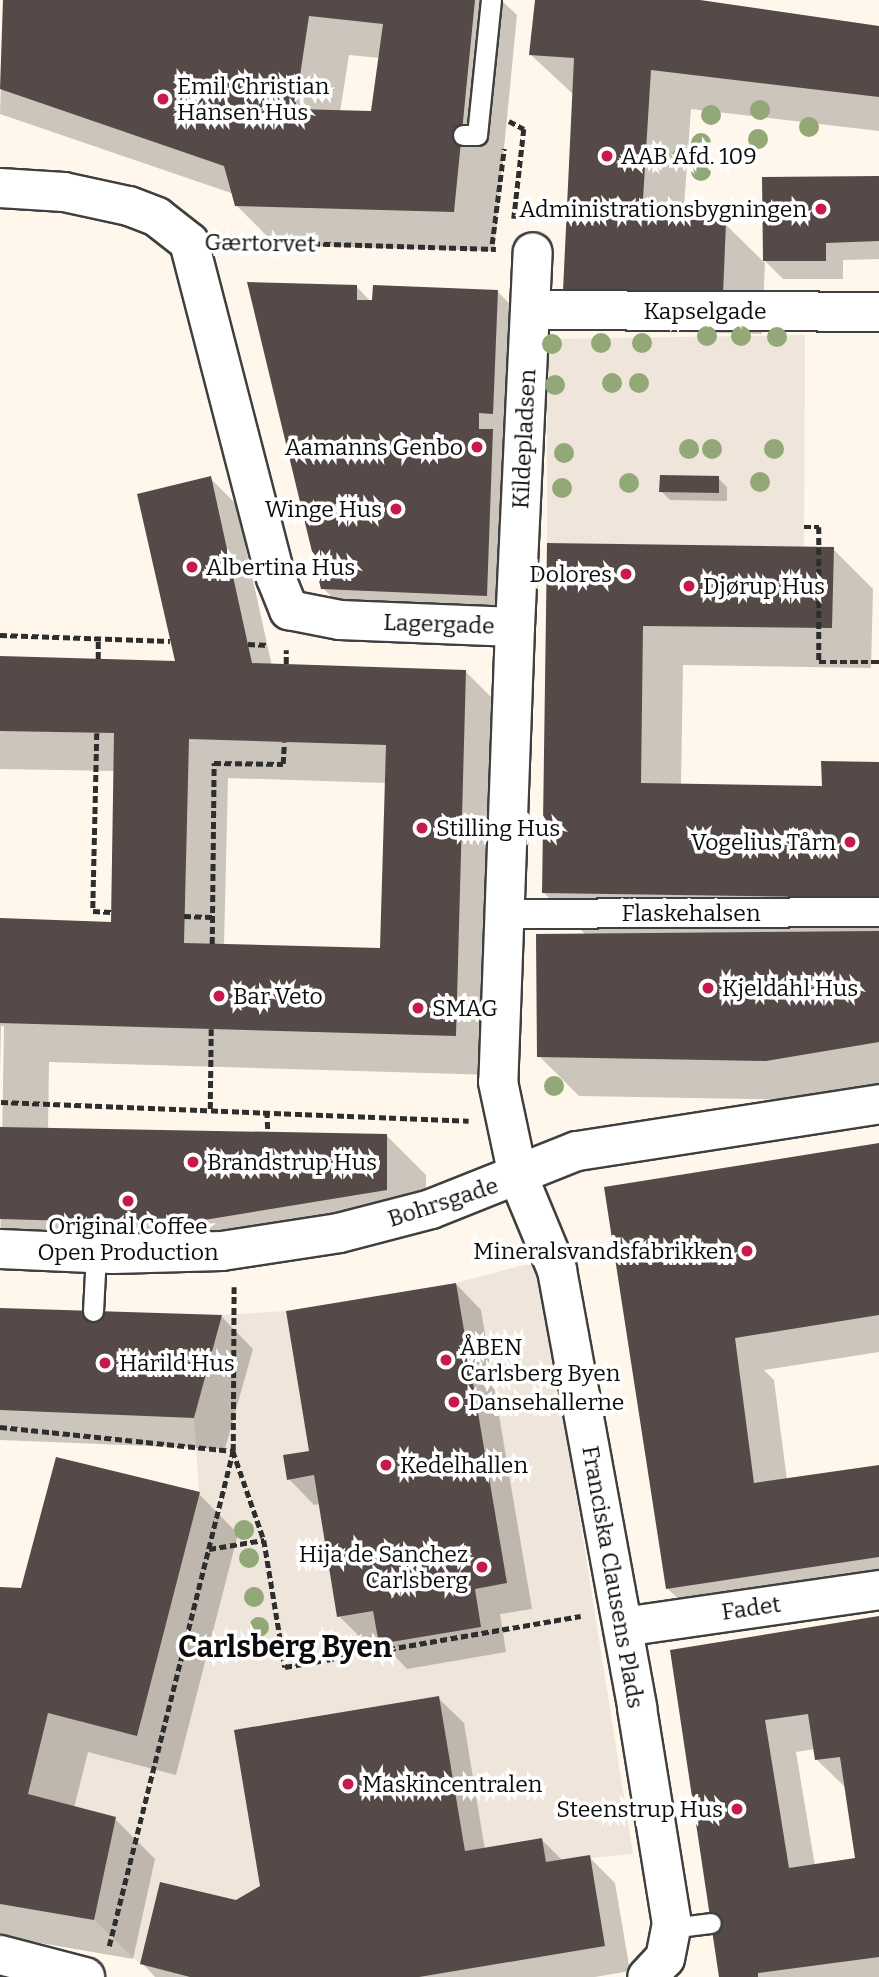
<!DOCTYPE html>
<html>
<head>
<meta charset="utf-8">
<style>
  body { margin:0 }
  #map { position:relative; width:879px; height:1977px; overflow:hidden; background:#fff7eb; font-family:Bitter,serif }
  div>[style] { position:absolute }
  .plaza>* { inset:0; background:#efe5da }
  .shadow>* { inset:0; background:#0003 }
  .building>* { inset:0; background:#554a48 }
  .path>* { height:4.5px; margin-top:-2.25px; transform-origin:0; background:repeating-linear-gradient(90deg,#2e2e2e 0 7px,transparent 0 10.5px) }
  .roads { filter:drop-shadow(2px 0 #3f3f3f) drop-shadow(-2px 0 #3f3f3f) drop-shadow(0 2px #3f3f3f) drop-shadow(0 -2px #3f3f3f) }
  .service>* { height:19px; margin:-9.5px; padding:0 9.5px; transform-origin:9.5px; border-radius:9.5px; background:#fff }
  .pedestrian>* { height:28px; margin:-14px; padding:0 14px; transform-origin:14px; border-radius:14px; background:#fff }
  .minor>* { height:38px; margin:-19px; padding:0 19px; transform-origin:19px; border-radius:19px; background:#fff }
  .trees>* { width:20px; height:20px; margin:-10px; border-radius:50%; background:#93a877 }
  .dots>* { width:19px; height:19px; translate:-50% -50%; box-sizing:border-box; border:4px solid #fff; border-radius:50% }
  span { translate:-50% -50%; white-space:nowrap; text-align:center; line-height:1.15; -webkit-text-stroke:7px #fff; paint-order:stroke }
  .poi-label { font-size:23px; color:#0c0c0c }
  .left { translate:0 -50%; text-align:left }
  .right { translate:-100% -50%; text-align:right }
  .street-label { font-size:23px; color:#0c0c0c }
  .district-label { font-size:30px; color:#0c0c0c; font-weight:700 }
</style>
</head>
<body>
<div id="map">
  <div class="plaza">
    <div style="clip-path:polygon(805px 335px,804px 547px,547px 543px,547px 339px)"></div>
    <div style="clip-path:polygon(539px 1261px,633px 1854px,546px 1862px,542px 1838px,465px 1851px,439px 1696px,235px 1730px,260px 1886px,236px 1900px,160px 1882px,140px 1964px,94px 1920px,28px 1794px,48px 1713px,137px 1736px,199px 1492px,194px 1418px,222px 1315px,286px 1311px,309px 1451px,283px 1455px,287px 1480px,314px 1476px,337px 1617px,373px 1611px,379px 1644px,481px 1627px,475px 1589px,507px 1583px,456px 1283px)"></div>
  </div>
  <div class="shadow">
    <div style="clip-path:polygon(evenodd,4px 0,501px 0,517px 15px,494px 251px,276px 245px,236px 205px,234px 194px,0 114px,4px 0,349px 55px,380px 58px,373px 113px,340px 112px,349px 55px)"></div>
    <div style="clip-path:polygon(537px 0,687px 0,879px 28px,879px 131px,691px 109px,683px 220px,725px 224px,765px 263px,764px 179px,879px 178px,879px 259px,843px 260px,843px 279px,783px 279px,765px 261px,762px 334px,604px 330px,564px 290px,574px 95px,531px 55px)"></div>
    <div style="clip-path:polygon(357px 287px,373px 304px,497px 291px,537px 331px,526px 635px,363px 628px,323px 588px)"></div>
    <div style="clip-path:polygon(evenodd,210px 478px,236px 504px,272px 666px,465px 671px,505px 711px,495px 1075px,49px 1062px,48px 1131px,386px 1135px,426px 1175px,426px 1229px,0 1257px,4px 1026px,1px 1026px,0 1073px,0 919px,113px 924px,115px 771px,0 769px,0 658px,179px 663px,210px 478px,228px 778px,386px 783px,382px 950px,224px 946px,228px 778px)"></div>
    <div style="clip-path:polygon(718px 478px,727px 487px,727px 501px,670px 500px,661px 491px)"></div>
    <div style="clip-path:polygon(548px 545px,833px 549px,873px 589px,871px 668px,683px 665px,681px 785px,823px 788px,879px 764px,879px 1088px,807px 1100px,579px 1096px,539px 1056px,587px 936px,544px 893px)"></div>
    <div style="clip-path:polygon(879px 1145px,879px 1352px,764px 1370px,774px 1380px,787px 1480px,879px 1467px,879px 1602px,708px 1628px,668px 1589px,633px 1355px)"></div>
    <div style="clip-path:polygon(456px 1284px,481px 1310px,532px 1609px,500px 1614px,506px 1652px,407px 1669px,380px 1640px,365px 1642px,339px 1616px,320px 1504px,314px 1505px,289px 1479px)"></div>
    <div style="clip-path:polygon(0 1310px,222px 1317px,253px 1349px,225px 1449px,0 1440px)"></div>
    <div style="clip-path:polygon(199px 1494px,238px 1534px,176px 1775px,88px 1752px,74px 1808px,115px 1819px,155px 1859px,133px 1959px,0 1936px,0 1588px,22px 1590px)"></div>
    <div style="clip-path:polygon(evenodd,879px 1618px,879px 1977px,720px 1977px,672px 1651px,879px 1618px,815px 1749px,817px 1760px,847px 1789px,857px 1859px,815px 1866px,796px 1752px,815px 1749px)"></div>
    <div style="clip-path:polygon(438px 1698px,464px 1723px,485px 1850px,542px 1840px,563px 1861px,589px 1857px,615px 1883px,630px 1971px,595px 1977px,155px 1977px,142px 1963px,262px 1887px)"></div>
  </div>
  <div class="building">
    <div style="clip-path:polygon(evenodd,3px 0,475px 0,454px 212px,235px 206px,224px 166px,0 89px,3px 0,309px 16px,383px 24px,371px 111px,295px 109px,309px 16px)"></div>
    <div style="clip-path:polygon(535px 0,700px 0,879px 26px,879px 97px,651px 70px,642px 215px,726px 222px,723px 295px,563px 291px,574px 58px,529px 55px)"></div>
    <div style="clip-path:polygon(879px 176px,879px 241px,826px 243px,826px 261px,763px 261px,762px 177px)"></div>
    <div style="clip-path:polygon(247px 282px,357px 285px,357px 300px,372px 300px,373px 285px,498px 290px,493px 414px,479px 413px,479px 429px,493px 429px,487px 596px,321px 589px)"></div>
    <div style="clip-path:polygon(660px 475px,719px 476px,719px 493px,659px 492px)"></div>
    <div style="clip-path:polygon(evenodd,211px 476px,252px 663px,466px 670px,456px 1036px,0 1023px,0 918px,111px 922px,114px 733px,0 731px,0 656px,175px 661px,137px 494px,211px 476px,189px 739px,386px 745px,380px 948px,184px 943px,189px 739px)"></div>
    <div style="clip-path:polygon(547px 543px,834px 547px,832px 628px,643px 626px,641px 783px,822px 786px,821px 761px,879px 762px,879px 898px,542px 893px)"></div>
    <div style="clip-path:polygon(879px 931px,879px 1042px,766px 1061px,537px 1057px,536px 934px)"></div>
    <div style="clip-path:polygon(0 1127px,387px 1134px,387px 1190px,180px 1224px,0 1219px)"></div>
    <div style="clip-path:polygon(879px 1143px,879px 1315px,735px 1338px,754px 1483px,879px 1465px,879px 1557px,666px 1589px,604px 1187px)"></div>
    <div style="clip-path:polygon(456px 1283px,507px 1583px,475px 1589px,481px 1627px,379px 1644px,373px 1611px,337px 1617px,314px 1475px,287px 1480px,283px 1455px,309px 1451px,286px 1311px)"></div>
    <div style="clip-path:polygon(0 1308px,222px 1315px,194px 1418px,0 1410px)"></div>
    <div style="clip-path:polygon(56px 1457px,200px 1492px,137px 1736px,48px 1713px,28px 1794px,116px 1817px,94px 1920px,0 1904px,0 1587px,21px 1588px)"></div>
    <div style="clip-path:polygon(evenodd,879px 1616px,879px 1957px,758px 1973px,758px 1977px,719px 1977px,670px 1650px,879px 1616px,808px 1714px,815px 1760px,840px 1757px,855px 1858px,789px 1868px,765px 1720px,808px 1714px)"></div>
    <div style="clip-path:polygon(439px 1696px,465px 1851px,542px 1838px,546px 1862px,590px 1855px,605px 1946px,419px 1977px,190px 1977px,140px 1964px,160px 1882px,236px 1900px,260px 1886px,234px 1730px)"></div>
  </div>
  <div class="path">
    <div style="left:509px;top:121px;width:17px;rotate:28deg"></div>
    <div style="left:524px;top:129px;width:90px;rotate:96.4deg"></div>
    <div style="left:229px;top:241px;width:267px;rotate:1.7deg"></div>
    <div style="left:492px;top:244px;width:96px;rotate:-82.8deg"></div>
    <div style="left:804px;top:527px;width:15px"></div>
    <div style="left:819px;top:527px;width:135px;rotate:90deg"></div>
    <div style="left:819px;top:662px;width:60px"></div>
    <div style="left:0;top:635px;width:170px;rotate:2deg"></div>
    <div style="left:248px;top:644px;width:20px;rotate:3deg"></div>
    <div style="left:98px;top:659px;width:21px;rotate:-90deg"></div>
    <div style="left:286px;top:664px;width:14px;rotate:-90deg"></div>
    <div style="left:97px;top:733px;width:178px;rotate:91.3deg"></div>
    <div style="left:93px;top:911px;width:18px;rotate:3deg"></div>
    <div style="left:184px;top:916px;width:28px;rotate:2deg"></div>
    <div style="left:212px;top:944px;width:181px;rotate:-89.4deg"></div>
    <div style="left:214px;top:763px;width:69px;rotate:0.8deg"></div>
    <div style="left:283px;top:764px;width:22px;rotate:-87deg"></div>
    <div style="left:1px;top:1102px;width:468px;rotate:2.3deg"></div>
    <div style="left:210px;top:1109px;width:80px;rotate:-89.3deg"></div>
    <div style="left:267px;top:1111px;width:21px;rotate:87deg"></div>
    <div style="left:0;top:1427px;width:234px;rotate:5.9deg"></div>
    <div style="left:233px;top:1451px;width:94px;rotate:70.8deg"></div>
    <div style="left:209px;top:1549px;width:56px;rotate:-9.3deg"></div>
    <div style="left:264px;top:1540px;width:129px;rotate:80.6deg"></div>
    <div style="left:285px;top:1667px;width:300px;rotate:-9.8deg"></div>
    <div style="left:109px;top:1946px;width:510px;rotate:-75.94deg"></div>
    <div style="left:233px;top:1451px;width:164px;rotate:-89.7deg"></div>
  </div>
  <div class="roads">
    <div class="service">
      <div style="left:463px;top:135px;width:14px"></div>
      <div style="left:477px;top:135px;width:136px;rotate:-84.1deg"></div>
      <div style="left:93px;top:1311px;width:57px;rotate:-87deg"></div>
      <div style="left:671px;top:1928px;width:40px;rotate:-7.1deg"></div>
    </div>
    <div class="pedestrian">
      <div style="left:504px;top:914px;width:375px;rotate:-0.3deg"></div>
    </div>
    <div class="minor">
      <div style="left:0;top:188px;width:64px;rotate:3.6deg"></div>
      <div style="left:64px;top:192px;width:66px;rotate:12.2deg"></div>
      <div style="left:129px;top:206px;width:30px;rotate:21deg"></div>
      <div style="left:157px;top:217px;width:41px;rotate:38deg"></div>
      <div style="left:189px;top:242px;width:347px;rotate:75.5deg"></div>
      <div style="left:276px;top:578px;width:35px;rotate:68deg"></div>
      <div style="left:289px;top:610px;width:52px;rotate:11.1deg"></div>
      <div style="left:340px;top:620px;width:175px;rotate:2.3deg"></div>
      <div style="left:515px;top:627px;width:455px;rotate:92.1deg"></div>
      <div style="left:498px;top:1082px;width:96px;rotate:78deg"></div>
      <div style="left:518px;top:1176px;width:102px;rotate:67.5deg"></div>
      <div style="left:557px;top:1270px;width:445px;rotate:79.6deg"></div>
      <div style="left:637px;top:1708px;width:218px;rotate:80.8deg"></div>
      <div style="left:672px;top:1923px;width:36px;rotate:101deg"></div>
      <div style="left:665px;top:1958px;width:26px;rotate:133deg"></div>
      <div style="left:530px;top:310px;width:349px;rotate:0.3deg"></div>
      <div style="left:515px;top:627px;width:375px;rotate:-87.3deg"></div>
      <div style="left:0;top:1249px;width:113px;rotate:2.5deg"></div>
      <div style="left:113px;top:1254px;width:109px;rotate:-1.6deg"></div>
      <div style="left:222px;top:1251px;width:118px;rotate:-8.7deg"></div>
      <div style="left:339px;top:1233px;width:95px;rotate:-14.6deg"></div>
      <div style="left:431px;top:1209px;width:157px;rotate:-21.7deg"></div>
      <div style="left:577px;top:1151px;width:306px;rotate:-8.8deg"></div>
      <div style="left:623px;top:1627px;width:259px;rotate:-8.2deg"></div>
      <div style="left:0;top:1955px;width:88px;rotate:14.5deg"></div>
    </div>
  </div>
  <div class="trees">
    <div style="left:760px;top:110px"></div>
    <div style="left:711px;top:115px"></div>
    <div style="left:809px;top:127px"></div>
    <div style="left:758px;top:139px"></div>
    <div style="left:701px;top:143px"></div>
    <div style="left:681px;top:158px"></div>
    <div style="left:701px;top:171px"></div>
    <div style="left:707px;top:336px"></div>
    <div style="left:741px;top:336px"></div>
    <div style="left:777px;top:337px"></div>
    <div style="left:601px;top:343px"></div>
    <div style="left:642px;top:343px"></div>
    <div style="left:552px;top:344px"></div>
    <div style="left:612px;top:383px"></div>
    <div style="left:639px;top:383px"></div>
    <div style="left:555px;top:385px"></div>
    <div style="left:689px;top:449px"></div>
    <div style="left:712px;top:449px"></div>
    <div style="left:774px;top:449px"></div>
    <div style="left:564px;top:453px"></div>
    <div style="left:760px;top:482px"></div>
    <div style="left:629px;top:483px"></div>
    <div style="left:562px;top:488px"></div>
    <div style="left:554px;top:1086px"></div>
    <div style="left:244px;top:1530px"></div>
    <div style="left:249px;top:1558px"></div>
    <div style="left:254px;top:1597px"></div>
    <div style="left:259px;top:1627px"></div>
  </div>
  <div class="dots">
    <div style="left:163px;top:99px;background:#c61a49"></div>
    <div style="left:607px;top:156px;background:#c61a49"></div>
    <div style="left:821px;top:209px;background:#c61a49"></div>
    <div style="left:477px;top:447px;background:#c61a49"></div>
    <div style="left:396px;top:509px;background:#c61a49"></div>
    <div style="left:192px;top:567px;background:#c61a49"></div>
    <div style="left:626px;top:574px;background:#c61a49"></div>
    <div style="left:689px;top:586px;background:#c61a49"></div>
    <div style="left:422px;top:828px;background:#c61a49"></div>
    <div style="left:850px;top:842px;background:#c61a49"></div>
    <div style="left:708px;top:988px;background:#c61a49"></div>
    <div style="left:219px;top:996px;background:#c61a49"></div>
    <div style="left:418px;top:1008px;background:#c61a49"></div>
    <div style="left:193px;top:1162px;background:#c61a49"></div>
    <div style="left:128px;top:1201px;background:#c61a49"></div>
    <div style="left:747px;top:1251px;background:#c61a49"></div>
    <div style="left:446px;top:1360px;background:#c61a49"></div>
    <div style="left:105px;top:1363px;background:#c61a49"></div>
    <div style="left:454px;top:1402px;background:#c61a49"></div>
    <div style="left:386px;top:1465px;background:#c61a49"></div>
    <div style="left:482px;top:1567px;background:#c61a49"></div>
    <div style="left:348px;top:1784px;background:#c61a49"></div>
    <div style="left:737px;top:1809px;background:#c61a49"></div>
  </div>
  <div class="poi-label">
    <span class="left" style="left:177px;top:99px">Emil Christian<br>Hansen Hus</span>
    <span class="left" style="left:621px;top:156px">AAB Afd. 109</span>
    <span class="right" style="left:807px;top:209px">Administrationsbygningen</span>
    <span class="right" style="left:463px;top:447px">Aamanns Genbo</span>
    <span class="right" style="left:382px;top:509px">Winge Hus</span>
    <span class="left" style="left:206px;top:567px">Albertina Hus</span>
    <span class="right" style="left:612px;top:574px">Dolores</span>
    <span class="left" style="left:703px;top:586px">Djørup Hus</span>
    <span class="left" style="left:436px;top:828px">Stilling Hus</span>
    <span class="right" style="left:836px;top:842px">Vogelius Tårn</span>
    <span class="left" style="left:722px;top:988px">Kjeldahl Hus</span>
    <span class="left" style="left:233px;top:996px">Bar Veto</span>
    <span class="left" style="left:432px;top:1008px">SMAG</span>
    <span class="left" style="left:207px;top:1162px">Brandstrup Hus</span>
    <span style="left:128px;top:1239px">Original Coffee<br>Open Production</span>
    <span class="right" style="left:733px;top:1251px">Mineralsvandsfabrikken</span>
    <span class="left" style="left:460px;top:1360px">ÅBEN<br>Carlsberg Byen</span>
    <span class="left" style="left:119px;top:1363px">Harild Hus</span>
    <span class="left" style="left:468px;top:1402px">Dansehallerne</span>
    <span class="left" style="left:400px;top:1465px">Kedelhallen</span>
    <span class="right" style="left:468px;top:1567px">Hija de Sanchez<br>Carlsberg</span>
    <span class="left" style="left:362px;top:1784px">Maskincentralen</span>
    <span class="right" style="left:723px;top:1809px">Steenstrup Hus</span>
  </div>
  <div class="street-label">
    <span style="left:260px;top:243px;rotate:1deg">Gærtorvet</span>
    <span style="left:705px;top:311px">Kapselgade</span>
    <span style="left:524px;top:439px;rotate:-87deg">Kildepladsen</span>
    <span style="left:439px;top:624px;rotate:2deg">Lagergade</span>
    <span style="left:691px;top:913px">Flaskehalsen</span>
    <span style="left:443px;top:1202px;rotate:-18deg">Bohrsgade</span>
    <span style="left:613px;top:1577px;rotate:80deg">Franciska Clausens Plads</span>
    <span style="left:751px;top:1608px;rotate:-8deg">Fadet</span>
  </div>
  <div class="district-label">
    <span style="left:285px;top:1647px">Carlsberg Byen</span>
  </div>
</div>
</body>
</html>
